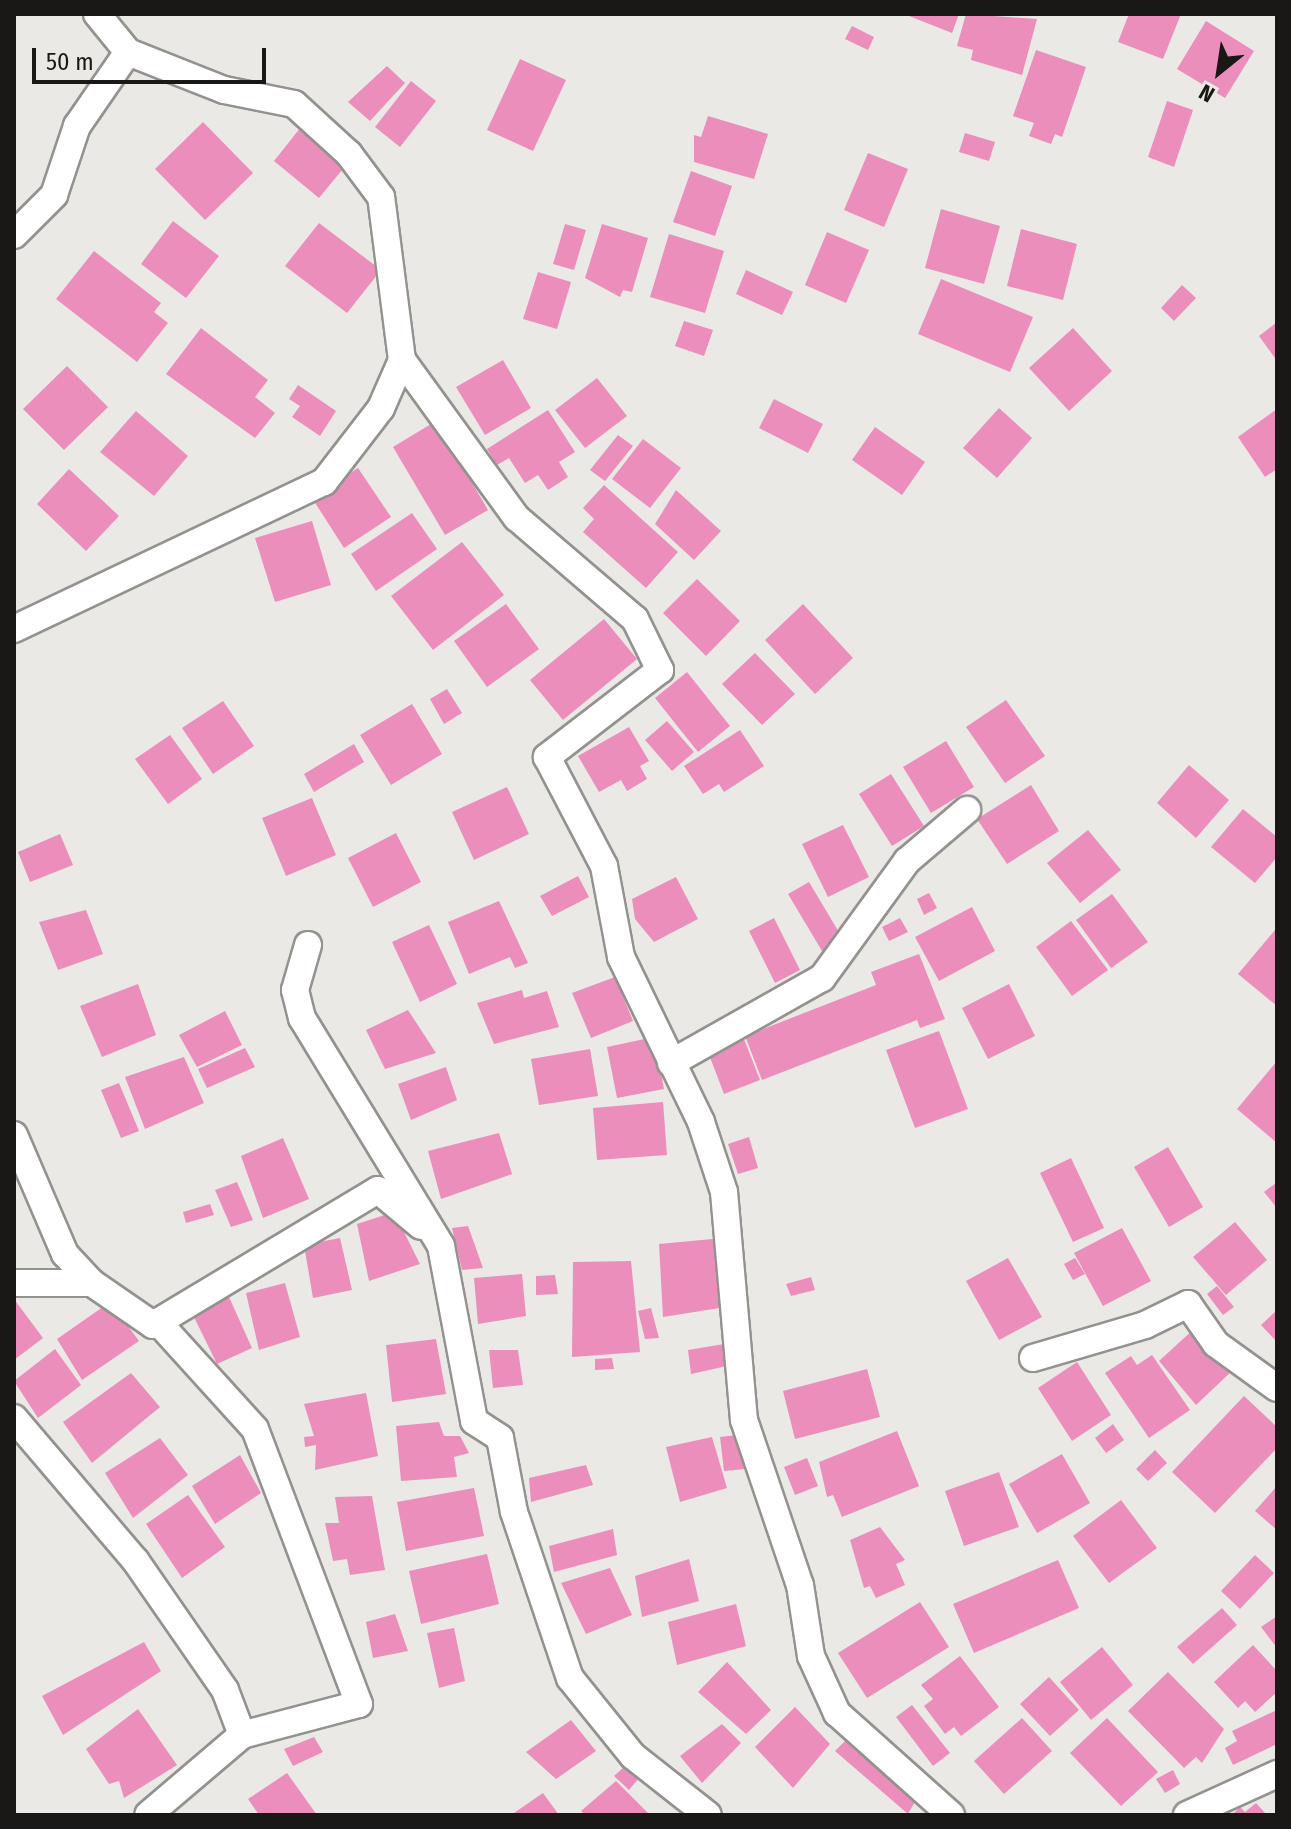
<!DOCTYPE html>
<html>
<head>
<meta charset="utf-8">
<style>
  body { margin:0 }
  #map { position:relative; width:1291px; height:1829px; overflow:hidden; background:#ebe9e6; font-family:"Fira Sans Condensed",sans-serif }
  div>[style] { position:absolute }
  .building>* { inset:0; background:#eb8ebb }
  .roads { filter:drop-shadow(2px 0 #94928f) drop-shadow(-2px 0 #94928f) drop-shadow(0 2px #94928f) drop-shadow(0 -2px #94928f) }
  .minor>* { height:26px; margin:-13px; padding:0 13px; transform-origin:13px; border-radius:13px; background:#fff }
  span { translate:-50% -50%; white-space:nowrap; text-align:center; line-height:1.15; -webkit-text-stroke:6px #ebe9e6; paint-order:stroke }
  .frame { position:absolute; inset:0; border:16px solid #191817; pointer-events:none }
  .north { position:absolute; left:1179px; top:32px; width:80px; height:80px; -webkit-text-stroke:6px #ebe9e6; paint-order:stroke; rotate:210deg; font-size:22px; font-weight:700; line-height:32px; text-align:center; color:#191817 }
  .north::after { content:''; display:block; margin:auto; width:28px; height:36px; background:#191817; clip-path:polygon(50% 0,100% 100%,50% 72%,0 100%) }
  .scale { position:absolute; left:32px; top:48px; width:234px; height:36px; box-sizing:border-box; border:4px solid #191817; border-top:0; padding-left:10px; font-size:24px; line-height:28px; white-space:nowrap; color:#191817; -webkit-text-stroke:6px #ebe9e6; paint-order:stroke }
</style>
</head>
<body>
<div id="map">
  <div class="building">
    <div style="clip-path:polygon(904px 14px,959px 14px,952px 33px)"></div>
    <div style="clip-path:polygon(966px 14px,1037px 19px,1022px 75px,971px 60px,973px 50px,957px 46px)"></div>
    <div style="clip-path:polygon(1129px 14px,1181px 14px,1163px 59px,1118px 42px)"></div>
    <div style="clip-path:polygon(1206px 21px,1254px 51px,1225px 98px,1177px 69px)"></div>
    <div style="clip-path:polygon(852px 26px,874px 37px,868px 50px,845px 39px)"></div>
    <div style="clip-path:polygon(1036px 50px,1086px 67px,1062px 137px,1055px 134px,1051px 144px,1029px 136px,1034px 123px,1013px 116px)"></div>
    <div style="clip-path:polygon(520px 59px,566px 80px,533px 151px,487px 130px)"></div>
    <div style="clip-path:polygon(387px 66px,405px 83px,370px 121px,348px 102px)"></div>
    <div style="clip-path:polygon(411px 81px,436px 101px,400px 147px,375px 127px)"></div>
    <div style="clip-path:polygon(1167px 101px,1193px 110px,1174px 167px,1148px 157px)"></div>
    <div style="clip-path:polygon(708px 116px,768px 134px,754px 179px,694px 162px,694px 135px,701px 137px)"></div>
    <div style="clip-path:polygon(203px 122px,253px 173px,205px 220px,155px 169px)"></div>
    <div style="clip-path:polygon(301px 127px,347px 164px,319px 198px,274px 161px)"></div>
    <div style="clip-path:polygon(965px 133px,995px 142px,989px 161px,959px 152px)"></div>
    <div style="clip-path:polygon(868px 153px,908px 169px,884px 227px,844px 210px)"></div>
    <div style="clip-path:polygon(691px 171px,732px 186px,715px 236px,673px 222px)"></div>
    <div style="clip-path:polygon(941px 209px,1000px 226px,984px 284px,925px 268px)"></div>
    <div style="clip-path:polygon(173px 221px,219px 256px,186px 298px,141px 264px)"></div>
    <div style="clip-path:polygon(319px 223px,381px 270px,347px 313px,285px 266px)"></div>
    <div style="clip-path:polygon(565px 224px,586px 230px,574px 270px,553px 264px)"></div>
    <div style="clip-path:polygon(602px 224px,648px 238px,632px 292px,623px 290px,620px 297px,585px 278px)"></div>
    <div style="clip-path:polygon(1021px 229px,1077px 244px,1063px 300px,1007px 286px)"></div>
    <div style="clip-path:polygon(827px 232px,869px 250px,846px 303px,805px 285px)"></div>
    <div style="clip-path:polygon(669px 234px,724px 251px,705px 313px,650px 297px)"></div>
    <div style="clip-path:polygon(94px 251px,161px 303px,154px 312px,168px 323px,137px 362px,56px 299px)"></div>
    <div style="clip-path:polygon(746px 270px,793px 292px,782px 315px,736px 294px)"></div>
    <div style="clip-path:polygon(538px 272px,571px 282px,557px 329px,523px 319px)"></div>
    <div style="clip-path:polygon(941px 279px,1033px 317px,1010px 372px,918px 334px)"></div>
    <div style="clip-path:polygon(1182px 285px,1196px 298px,1174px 321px,1161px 308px)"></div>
    <div style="clip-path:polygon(684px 321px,713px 330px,704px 356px,675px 346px)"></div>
    <div style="clip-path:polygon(1277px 322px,1277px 361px,1259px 336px)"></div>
    <div style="clip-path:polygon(201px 328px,268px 380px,255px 397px,275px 413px,255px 438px,166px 374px)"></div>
    <div style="clip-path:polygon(1073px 328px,1112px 371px,1069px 411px,1029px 368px)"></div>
    <div style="clip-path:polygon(503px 360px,531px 408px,485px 435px,456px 387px)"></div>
    <div style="clip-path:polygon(67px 366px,108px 407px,64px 450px,23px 409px)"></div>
    <div style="clip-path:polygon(597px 378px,627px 416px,585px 448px,555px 410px)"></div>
    <div style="clip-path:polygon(298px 385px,336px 411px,320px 436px,292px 417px,300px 406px,289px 399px)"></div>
    <div style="clip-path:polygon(774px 399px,823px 424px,808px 453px,759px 428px)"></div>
    <div style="clip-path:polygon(999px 408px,1032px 438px,997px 478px,963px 448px)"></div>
    <div style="clip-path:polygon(1277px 409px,1277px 469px,1265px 477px,1238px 437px)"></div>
    <div style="clip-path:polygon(548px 410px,575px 452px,559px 462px,568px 477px,548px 490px,538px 475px,525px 483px,509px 458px,497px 465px,487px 449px)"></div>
    <div style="clip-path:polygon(136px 411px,188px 456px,154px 496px,100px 452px)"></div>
    <div style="clip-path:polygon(436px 421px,488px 510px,445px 535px,393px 447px)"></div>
    <div style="clip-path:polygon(875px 427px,925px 462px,902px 495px,852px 460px)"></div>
    <div style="clip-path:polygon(618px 435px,633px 446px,605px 481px,590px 470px)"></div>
    <div style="clip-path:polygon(643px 439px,681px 468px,650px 508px,612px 479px)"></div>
    <div style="clip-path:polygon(358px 468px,391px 517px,344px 548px,312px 498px)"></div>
    <div style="clip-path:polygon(69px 469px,119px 516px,86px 551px,37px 504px)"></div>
    <div style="clip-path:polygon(604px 485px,678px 552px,646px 588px,583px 532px,594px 519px,583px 508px)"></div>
    <div style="clip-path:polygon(676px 490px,721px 531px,694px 560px,655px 524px)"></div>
    <div style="clip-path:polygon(412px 513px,437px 549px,376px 591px,351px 554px)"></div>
    <div style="clip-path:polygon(312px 521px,331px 585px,275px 602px,255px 538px)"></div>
    <div style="clip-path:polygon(462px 542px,504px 595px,433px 650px,391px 596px)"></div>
    <div style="clip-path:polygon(697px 579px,740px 621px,706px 656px,663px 613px)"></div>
    <div style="clip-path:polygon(506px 604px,539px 649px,487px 687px,454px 641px)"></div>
    <div style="clip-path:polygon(803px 604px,853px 658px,815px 694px,765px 640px)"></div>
    <div style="clip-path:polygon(604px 619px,637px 659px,563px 720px,530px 680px)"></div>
    <div style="clip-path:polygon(755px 653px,795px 694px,762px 725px,722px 684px)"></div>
    <div style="clip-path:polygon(687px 672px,730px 726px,698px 752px,655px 698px)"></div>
    <div style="clip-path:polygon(447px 689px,462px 713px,444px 724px,430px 699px)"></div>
    <div style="clip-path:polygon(1006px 700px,1045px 756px,1005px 783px,966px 727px)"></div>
    <div style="clip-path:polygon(223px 701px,254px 746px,213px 774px,182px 728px)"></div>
    <div style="clip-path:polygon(412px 704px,442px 754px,391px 785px,360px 735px)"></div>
    <div style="clip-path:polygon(667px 721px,694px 752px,672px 771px,645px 740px)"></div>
    <div style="clip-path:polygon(629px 727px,649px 761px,640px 766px,647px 779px,627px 791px,621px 780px,599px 792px,578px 756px)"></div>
    <div style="clip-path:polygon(740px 730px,764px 766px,724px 792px,719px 784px,703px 794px,684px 766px)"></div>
    <div style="clip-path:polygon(170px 735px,202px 779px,168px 804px,135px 759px)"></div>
    <div style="clip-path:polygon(946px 741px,974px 787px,931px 813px,903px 767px)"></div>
    <div style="clip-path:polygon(354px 744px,364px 762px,314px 792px,304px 774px)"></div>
    <div style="clip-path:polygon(1189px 765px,1229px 800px,1196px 838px,1157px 803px)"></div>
    <div style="clip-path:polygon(891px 774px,924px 826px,892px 846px,859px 794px)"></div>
    <div style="clip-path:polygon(1031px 785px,1059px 831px,1007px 864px,977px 819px)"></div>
    <div style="clip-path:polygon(507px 787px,529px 834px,474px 860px,452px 812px)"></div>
    <div style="clip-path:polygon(312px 798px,336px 855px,286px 876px,262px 818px)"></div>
    <div style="clip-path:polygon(1243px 809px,1277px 837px,1277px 857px,1255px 883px,1211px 847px)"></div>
    <div style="clip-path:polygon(843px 825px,869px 877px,828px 897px,802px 844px)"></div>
    <div style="clip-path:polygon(1088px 830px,1121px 870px,1080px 903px,1047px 863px)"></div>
    <div style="clip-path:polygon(396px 833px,421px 882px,373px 907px,348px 858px)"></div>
    <div style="clip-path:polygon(60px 834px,73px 865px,30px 882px,18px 852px)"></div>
    <div style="clip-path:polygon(578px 876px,589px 897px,552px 916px,540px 896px)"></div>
    <div style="clip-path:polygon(676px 877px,698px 919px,654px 942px,635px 919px,632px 899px)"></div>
    <div style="clip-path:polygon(809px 882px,846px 944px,825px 956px,788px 894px)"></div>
    <div style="clip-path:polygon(929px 893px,937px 908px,924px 915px,917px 899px)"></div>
    <div style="clip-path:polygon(1112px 894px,1148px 942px,1111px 968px,1076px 920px)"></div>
    <div style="clip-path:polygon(499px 901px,528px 963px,515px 968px,510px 957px,469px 974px,448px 922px)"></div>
    <div style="clip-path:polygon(972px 907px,995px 951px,939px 981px,915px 937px)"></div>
    <div style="clip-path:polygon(86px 910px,103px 954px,58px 970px,39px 922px)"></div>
    <div style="clip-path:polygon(774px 918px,800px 970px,775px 983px,749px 931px)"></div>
    <div style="clip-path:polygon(900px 918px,908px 932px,889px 941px,882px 927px)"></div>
    <div style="clip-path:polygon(1071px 921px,1108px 970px,1072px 996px,1036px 947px)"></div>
    <div style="clip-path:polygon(429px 925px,457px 984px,420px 1002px,392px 942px)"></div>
    <div style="clip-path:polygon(1275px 930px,1277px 932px,1277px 1006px,1238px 974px)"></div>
    <div style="clip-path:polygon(919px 954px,945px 1019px,920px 1028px,917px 1020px,762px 1080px,745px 1036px,876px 985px,871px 972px)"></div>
    <div style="clip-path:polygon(615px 977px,633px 1021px,591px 1038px,572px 993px)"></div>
    <div style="clip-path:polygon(138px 984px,156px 1035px,102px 1057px,80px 1006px)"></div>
    <div style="clip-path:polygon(1009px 984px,1035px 1036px,988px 1059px,962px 1008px)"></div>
    <div style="clip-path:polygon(522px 990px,524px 998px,547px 991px,559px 1027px,494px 1044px,477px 1003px)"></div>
    <div style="clip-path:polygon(408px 1010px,436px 1053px,385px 1069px,366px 1030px)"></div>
    <div style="clip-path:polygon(225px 1011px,242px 1045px,197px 1067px,179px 1035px)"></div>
    <div style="clip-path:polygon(939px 1031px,968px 1109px,915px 1128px,886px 1050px)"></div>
    <div style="clip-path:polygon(654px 1037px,664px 1089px,617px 1098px,607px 1047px)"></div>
    <div style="clip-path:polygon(744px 1039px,760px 1080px,724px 1094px,708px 1052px)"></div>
    <div style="clip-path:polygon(245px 1048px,255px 1067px,207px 1088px,198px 1069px)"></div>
    <div style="clip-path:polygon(590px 1049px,598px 1096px,539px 1105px,531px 1059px)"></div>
    <div style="clip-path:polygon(184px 1057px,204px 1103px,145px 1129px,125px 1077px)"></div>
    <div style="clip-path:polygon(1277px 1061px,1277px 1143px,1237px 1109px)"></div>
    <div style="clip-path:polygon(446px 1067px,457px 1100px,411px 1120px,398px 1084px)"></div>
    <div style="clip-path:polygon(119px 1083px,139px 1131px,121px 1138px,101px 1090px)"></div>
    <div style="clip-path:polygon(663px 1102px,667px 1155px,597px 1160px,593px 1108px)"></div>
    <div style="clip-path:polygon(499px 1133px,512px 1174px,441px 1199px,428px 1151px)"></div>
    <div style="clip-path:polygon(749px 1137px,758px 1168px,738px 1174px,728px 1144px)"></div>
    <div style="clip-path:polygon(283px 1138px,309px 1199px,263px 1218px,241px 1156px)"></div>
    <div style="clip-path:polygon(1168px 1147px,1203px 1207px,1169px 1227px,1134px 1167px)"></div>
    <div style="clip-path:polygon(1071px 1158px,1104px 1228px,1073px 1242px,1040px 1173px)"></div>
    <div style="clip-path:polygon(237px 1182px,253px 1220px,231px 1227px,215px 1190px)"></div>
    <div style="clip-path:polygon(1277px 1182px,1277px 1208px,1264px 1192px)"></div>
    <div style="clip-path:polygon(210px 1204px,214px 1215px,186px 1223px,183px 1212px)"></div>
    <div style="clip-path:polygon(394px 1212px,420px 1264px,369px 1281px,357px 1224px)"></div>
    <div style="clip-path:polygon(1235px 1222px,1267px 1260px,1226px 1295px,1193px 1257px)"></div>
    <div style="clip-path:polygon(468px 1226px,483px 1268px,462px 1270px,452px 1228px)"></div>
    <div style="clip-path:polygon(1122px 1228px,1151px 1281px,1103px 1306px,1074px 1253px)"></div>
    <div style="clip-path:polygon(340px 1238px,352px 1290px,313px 1298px,304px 1245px)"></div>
    <div style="clip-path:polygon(723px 1238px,732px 1306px,663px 1317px,659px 1244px)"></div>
    <div style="clip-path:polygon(1008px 1258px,1042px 1317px,999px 1340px,966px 1281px)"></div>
    <div style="clip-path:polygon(1075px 1258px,1085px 1274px,1073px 1280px,1064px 1264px)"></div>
    <div style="clip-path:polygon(631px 1261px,640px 1352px,572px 1357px,573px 1262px)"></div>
    <div style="clip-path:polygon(522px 1274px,526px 1316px,478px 1324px,474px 1278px)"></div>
    <div style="clip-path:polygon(555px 1275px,558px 1294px,536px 1295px,536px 1276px)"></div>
    <div style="clip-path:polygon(811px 1277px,815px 1290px,791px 1296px,786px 1284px)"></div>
    <div style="clip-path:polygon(285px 1283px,300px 1337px,259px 1350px,246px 1293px)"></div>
    <div style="clip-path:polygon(1217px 1286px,1234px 1307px,1223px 1315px,1207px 1294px)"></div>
    <div style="clip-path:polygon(229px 1297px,252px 1348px,217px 1364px,193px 1315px)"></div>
    <div style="clip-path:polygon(14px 1299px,43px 1338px,14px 1360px)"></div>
    <div style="clip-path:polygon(110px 1302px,139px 1341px,82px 1380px,57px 1339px)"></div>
    <div style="clip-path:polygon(651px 1308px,659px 1338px,645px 1339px,638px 1311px)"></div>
    <div style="clip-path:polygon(1277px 1310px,1277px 1342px,1261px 1325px)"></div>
    <div style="clip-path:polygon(1195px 1328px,1234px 1369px,1196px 1405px,1159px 1361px)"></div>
    <div style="clip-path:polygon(436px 1339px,446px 1394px,392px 1402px,386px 1345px)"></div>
    <div style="clip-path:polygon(724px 1344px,727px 1366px,691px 1374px,688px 1350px)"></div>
    <div style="clip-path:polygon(55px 1349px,81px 1385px,38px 1418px,14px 1381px)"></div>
    <div style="clip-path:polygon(489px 1350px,518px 1350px,523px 1385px,493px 1388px)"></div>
    <div style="clip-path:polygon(1152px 1355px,1190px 1410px,1149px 1438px,1105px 1373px,1131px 1356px,1137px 1365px)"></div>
    <div style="clip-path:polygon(612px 1358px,614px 1369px,595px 1370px,595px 1359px)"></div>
    <div style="clip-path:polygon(1077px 1362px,1111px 1415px,1072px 1441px,1038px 1388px)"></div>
    <div style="clip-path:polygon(867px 1369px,880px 1417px,795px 1439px,783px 1391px)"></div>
    <div style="clip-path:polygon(131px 1373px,160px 1407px,92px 1463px,63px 1422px)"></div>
    <div style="clip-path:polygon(366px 1393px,378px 1456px,315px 1470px,316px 1445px,305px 1447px,304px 1437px,314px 1436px,304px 1404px)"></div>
    <div style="clip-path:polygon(1244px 1396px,1277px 1427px,1277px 1448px,1215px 1513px,1172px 1472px)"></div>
    <div style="clip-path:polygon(439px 1422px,444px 1436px,460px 1436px,469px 1453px,454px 1457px,457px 1477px,401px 1481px,396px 1426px)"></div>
    <div style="clip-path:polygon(1113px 1424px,1124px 1440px,1106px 1453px,1095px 1438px)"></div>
    <div style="clip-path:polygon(897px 1431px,919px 1486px,842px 1517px,833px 1495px,827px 1497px,819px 1462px)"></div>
    <div style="clip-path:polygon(737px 1435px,745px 1469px,724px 1471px,720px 1437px)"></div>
    <div style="clip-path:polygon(712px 1437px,727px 1488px,680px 1502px,666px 1447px)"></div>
    <div style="clip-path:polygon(160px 1438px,188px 1475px,133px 1518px,105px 1473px)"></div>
    <div style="clip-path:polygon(1155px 1450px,1167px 1463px,1148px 1481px,1136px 1469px)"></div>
    <div style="clip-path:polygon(1062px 1454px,1090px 1503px,1037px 1533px,1009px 1484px)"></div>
    <div style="clip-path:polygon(240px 1455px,261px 1493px,215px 1524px,192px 1486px)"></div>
    <div style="clip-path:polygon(807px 1458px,818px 1486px,795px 1495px,784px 1467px)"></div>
    <div style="clip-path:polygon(586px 1465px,593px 1485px,531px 1502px,529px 1478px)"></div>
    <div style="clip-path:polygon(999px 1472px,1019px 1527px,964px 1546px,945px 1491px)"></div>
    <div style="clip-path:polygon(1277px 1486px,1277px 1530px,1255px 1511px)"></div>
    <div style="clip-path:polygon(474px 1488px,484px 1536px,406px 1551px,397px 1502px)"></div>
    <div style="clip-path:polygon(188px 1495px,225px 1547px,182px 1578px,146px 1524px)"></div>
    <div style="clip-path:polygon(372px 1496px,385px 1570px,350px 1575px,347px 1559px,333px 1561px,325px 1523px,339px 1523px,335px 1497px)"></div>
    <div style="clip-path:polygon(1121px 1500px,1157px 1548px,1109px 1583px,1073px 1536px)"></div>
    <div style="clip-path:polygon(880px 1527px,905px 1560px,896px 1564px,905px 1585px,876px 1598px,870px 1586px,864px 1588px,850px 1540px)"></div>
    <div style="clip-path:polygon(613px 1529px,617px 1555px,554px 1572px,549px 1546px)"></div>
    <div style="clip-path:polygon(487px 1554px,499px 1604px,421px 1624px,409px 1571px)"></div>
    <div style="clip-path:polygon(1255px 1555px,1274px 1573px,1240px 1609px,1221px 1591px)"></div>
    <div style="clip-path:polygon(689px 1559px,699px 1601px,642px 1617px,635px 1576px)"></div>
    <div style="clip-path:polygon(1058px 1560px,1079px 1608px,974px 1653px,953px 1604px)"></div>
    <div style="clip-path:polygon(610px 1568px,632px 1615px,586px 1634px,561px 1583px)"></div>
    <div style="clip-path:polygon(920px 1602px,949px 1647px,867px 1698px,838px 1653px)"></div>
    <div style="clip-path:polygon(736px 1604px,746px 1646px,677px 1665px,668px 1622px)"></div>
    <div style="clip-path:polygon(1222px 1608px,1237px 1625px,1193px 1664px,1177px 1647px)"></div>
    <div style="clip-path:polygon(395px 1614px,408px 1651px,373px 1658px,366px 1622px)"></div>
    <div style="clip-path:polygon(1277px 1616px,1277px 1648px,1261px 1627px)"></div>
    <div style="clip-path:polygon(454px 1628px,465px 1681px,439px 1688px,427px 1633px)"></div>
    <div style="clip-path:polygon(144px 1642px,161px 1671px,63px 1735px,42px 1696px)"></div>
    <div style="clip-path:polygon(1253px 1645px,1277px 1671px,1277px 1692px,1255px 1712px,1245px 1701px,1238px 1708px,1214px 1682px)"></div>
    <div style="clip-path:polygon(1102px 1647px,1133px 1685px,1091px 1720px,1060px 1682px)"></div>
    <div style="clip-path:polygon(960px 1656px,999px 1707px,961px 1736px,954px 1727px,945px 1734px,924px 1706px,933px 1699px,921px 1685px)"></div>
    <div style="clip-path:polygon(727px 1662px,771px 1710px,746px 1734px,698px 1692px)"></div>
    <div style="clip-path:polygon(1168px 1672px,1224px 1729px,1202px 1763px,1196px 1757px,1184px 1768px,1128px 1711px)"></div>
    <div style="clip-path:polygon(1049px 1677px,1079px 1710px,1050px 1736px,1020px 1704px)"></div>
    <div style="clip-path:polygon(912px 1705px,950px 1753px,933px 1766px,896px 1717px)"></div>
    <div style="clip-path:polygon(795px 1707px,830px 1744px,793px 1788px,755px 1747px)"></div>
    <div style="clip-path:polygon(138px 1709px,177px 1765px,124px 1798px,119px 1781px,109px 1784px,86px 1749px)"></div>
    <div style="clip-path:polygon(1277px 1710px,1277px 1744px,1233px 1765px,1225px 1748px,1237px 1741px,1232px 1731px)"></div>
    <div style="clip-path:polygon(1022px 1718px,1052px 1751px,1004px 1794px,974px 1761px)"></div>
    <div style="clip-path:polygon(1107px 1718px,1158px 1772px,1121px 1806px,1070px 1753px)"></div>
    <div style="clip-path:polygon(571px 1720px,596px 1751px,556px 1779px,526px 1752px)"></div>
    <div style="clip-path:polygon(722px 1724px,741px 1743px,702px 1783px,680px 1756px)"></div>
    <div style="clip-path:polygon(314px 1737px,323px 1752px,293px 1766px,284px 1749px)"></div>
    <div style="clip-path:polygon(846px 1740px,916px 1800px,908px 1814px,835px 1751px)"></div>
    <div style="clip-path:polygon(625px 1766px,639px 1778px,629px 1790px,614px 1776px)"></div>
    <div style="clip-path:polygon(1173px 1770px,1180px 1784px,1165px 1793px,1156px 1779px)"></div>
    <div style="clip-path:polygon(287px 1773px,317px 1815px,259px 1815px,248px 1799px)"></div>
    <div style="clip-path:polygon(616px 1781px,650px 1815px,585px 1815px,581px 1811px)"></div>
    <div style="clip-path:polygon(543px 1793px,559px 1815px,511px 1815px)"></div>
    <div style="clip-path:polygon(1256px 1803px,1267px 1815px,1232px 1815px,1240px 1807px,1245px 1812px)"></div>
  </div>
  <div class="roads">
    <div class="minor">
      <div style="left:14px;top:235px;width:57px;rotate:-45deg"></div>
      <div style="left:54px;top:195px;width:73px;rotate:-71.6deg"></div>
      <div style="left:77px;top:126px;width:90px;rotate:-55.4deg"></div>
      <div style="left:402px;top:360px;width:195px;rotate:54deg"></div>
      <div style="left:517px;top:518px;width:155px;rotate:40.6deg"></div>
      <div style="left:635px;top:619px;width:57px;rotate:63.9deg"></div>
      <div style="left:660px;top:670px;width:143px;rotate:142.4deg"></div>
      <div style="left:547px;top:757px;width:123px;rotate:62.4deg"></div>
      <div style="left:604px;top:866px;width:93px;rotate:79.4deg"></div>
      <div style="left:621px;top:957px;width:183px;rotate:64.1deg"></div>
      <div style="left:701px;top:1122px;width:74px;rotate:71.8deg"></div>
      <div style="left:724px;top:1192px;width:229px;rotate:85deg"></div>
      <div style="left:744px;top:1420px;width:174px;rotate:71.3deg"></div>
      <div style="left:800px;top:1585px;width:72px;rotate:81.2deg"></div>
      <div style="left:811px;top:1656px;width:63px;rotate:65.5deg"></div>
      <div style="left:837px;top:1713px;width:153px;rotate:41.8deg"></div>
      <div style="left:14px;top:629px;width:343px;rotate:-25.4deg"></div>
      <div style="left:324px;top:482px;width:93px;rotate:-52.4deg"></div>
      <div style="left:381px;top:408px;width:52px;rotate:-66.4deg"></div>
      <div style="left:402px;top:360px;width:164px;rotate:-97.3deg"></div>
      <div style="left:381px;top:197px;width:54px;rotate:-126.7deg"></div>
      <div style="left:349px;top:154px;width:74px;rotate:-137.7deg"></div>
      <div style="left:294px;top:104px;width:71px;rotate:-168.7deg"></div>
      <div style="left:224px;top:90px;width:103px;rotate:-158.4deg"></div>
      <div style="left:128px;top:52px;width:49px;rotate:-129.2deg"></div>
      <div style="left:308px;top:945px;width:47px;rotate:106.1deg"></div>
      <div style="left:295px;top:990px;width:29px;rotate:76deg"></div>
      <div style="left:302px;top:1018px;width:267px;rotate:58.6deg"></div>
      <div style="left:441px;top:1246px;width:178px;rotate:79.3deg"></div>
      <div style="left:474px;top:1421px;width:31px;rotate:33deg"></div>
      <div style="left:500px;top:1438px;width:75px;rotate:79.3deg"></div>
      <div style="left:514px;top:1512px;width:175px;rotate:71.4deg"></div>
      <div style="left:570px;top:1678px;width:100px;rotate:51.1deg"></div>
      <div style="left:633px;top:1756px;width:95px;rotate:38.2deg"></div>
      <div style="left:671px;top:1063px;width:173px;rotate:-29.4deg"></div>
      <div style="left:822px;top:978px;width:145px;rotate:-54deg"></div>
      <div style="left:907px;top:861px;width:79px;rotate:-40.4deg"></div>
      <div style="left:14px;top:1135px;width:129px;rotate:66.8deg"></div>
      <div style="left:65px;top:1254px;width:40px;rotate:47deg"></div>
      <div style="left:14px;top:1283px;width:78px"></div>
      <div style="left:92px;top:1283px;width:74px;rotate:34.5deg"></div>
      <div style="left:153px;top:1325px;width:262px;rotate:-31deg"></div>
      <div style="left:378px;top:1190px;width:56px;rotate:39.9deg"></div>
      <div style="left:158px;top:1322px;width:144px;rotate:47.8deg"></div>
      <div style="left:255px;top:1429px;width:294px;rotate:69.3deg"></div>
      <div style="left:359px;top:1704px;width:121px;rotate:165.2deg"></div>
      <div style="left:1033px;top:1358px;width:117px;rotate:-16.4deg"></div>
      <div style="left:1145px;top:1325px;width:48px;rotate:-26deg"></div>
      <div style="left:1188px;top:1304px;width:49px;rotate:55deg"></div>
      <div style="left:1216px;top:1344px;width:75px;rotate:35.8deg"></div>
      <div style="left:14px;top:1418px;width:187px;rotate:49.6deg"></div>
      <div style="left:135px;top:1560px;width:158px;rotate:55.3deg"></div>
      <div style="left:225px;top:1690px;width:48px;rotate:69.3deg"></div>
      <div style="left:242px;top:1735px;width:123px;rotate:139.6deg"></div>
      <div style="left:1187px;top:1815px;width:99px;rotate:-24.5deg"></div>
    </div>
  </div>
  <div class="frame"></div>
  <div class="north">N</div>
  <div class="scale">50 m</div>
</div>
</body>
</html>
